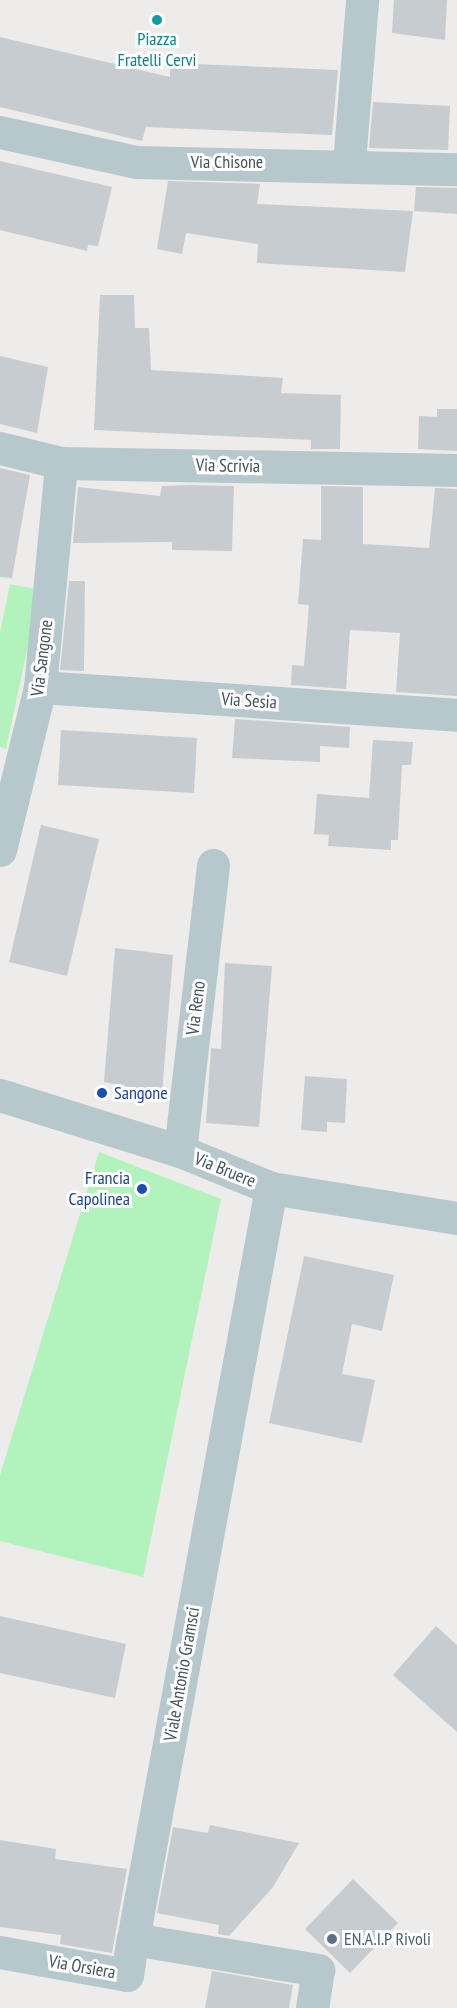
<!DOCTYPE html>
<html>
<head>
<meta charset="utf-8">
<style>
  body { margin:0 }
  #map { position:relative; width:457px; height:2008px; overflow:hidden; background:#eeebeb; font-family:"PT Sans Narrow",sans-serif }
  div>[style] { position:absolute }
  .green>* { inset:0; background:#b2f3bd }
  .building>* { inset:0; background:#c7ccd1 }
  .minor>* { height:33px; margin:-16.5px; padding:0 16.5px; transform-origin:16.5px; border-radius:16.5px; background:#b7c8cd }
  .dots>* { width:16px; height:16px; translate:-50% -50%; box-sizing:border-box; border:3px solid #fff; border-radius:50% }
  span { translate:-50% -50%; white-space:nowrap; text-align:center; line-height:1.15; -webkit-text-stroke:6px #fff; paint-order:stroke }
  .culture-label { font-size:18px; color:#0d838f }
  .street-label { font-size:18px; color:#42545a }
  .transit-label { font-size:18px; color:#164399 }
  .left { translate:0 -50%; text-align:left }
  .right { translate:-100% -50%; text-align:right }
  .service-label { font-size:18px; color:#4e5e75 }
</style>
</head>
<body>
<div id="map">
  <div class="green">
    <div style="clip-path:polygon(10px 584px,40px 590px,6px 749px,0 747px,0 632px)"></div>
    <div style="clip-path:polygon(99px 1152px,221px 1199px,143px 1577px,0 1541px,0 1475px)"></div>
  </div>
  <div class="building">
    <div style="clip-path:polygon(394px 0,447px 0,445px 40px,392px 33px)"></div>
    <div style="clip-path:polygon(0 37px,170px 77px,170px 63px,338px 70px,332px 135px,146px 127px,142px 141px,0 107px)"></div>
    <div style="clip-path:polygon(373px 102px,450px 106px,448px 150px,369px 148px)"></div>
    <div style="clip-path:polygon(0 161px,112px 187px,98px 246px,88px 245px,87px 251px,0 230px)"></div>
    <div style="clip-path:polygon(168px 181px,260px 184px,257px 204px,413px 211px,405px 272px,257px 263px,258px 244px,186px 233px,182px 254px,157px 249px)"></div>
    <div style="clip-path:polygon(416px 187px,457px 188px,457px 214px,414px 211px)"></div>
    <div style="clip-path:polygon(100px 295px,134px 295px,135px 328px,149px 328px,151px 370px,283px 378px,281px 393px,341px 395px,340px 449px,311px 449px,311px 440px,94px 430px)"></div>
    <div style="clip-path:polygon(0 356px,48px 367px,37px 433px,0 424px)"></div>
    <div style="clip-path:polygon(437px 409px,457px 409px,457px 451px,418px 449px,419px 416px,437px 417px)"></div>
    <div style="clip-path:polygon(0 468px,30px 475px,12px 578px,0 577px)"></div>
    <div style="clip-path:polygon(191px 485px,234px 486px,232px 551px,172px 550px,172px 542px,73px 543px,78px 487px,160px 496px,162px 486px)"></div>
    <div style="clip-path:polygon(321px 486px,363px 487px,363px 544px,429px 548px,435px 488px,457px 489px,457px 696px,396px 692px,400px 633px,350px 630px,346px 689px,291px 685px,292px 665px,304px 666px,309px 605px,298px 604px,303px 539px,321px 540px)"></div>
    <div style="clip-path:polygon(69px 581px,85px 581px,84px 671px,60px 670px)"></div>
    <div style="clip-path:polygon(235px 719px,350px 727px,349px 748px,320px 746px,320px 762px,232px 758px)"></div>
    <div style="clip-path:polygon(61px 730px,197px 738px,194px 793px,58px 785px)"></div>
    <div style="clip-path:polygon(373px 740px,413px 742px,411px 765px,402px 765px,398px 840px,391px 840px,391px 850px,328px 846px,329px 835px,314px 834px,317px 794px,369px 798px)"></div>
    <div style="clip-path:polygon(41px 825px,99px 839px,67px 976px,9px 962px)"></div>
    <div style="clip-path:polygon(115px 948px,173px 955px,162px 1094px,104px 1082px)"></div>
    <div style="clip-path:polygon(225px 963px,272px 966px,259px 1127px,206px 1123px,211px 1048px,221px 1049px)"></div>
    <div style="clip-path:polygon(305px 1076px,347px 1079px,345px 1123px,327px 1122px,327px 1132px,301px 1130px)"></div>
    <div style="clip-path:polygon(304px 1256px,394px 1275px,382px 1331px,352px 1324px,342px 1374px,375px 1380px,362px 1443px,269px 1423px)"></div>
    <div style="clip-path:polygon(0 1616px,126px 1644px,115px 1698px,0 1673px)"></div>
    <div style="clip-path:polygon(436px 1626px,457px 1645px,457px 1732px,393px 1675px)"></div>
    <div style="clip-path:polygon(210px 1825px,299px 1843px,273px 1887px,229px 1936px,218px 1934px,219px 1925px,157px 1913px,173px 1827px,208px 1833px)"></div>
    <div style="clip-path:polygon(0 1840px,56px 1849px,55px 1859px,127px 1869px,112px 1953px,60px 1944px,61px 1935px,0 1927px)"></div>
    <div style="clip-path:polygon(353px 1879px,398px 1923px,350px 1973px,305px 1929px)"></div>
    <div style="clip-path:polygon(212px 1971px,293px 1985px,289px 2008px,205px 2008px)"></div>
  </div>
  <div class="minor">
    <div style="left:0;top:132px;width:140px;rotate:12.4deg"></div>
    <div style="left:137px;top:162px;width:320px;rotate:1.3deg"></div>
    <div style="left:349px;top:163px;width:164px;rotate:-85.4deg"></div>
    <div style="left:0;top:448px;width:63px;rotate:13.8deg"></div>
    <div style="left:61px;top:463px;width:396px;rotate:1deg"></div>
    <div style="left:40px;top:687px;width:418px;rotate:3.8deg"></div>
    <div style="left:0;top:850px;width:168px;rotate:-76.2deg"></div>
    <div style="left:40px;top:687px;width:225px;rotate:-84.6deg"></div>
    <div style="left:0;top:1095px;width:189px;rotate:17.3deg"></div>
    <div style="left:180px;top:1151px;width:98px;rotate:22.1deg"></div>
    <div style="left:271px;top:1188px;width:188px;rotate:9.2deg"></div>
    <div style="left:180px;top:1151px;width:288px;rotate:-83.4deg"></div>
    <div style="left:271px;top:1188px;width:764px;rotate:100.41deg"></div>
    <div style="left:133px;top:1939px;width:188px;rotate:9.5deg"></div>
    <div style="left:318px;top:1970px;width:38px;rotate:99deg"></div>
    <div style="left:0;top:1952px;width:129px;rotate:10.3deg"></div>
    <div style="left:127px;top:1975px;width:36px;rotate:-81deg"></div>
  </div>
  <div class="dots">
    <div style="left:157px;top:20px;background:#0f9aa8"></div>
    <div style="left:102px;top:1093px;background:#1a4fb4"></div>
    <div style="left:142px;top:1189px;background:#1a4fb4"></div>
    <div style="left:332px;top:1939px;background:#5c6f8a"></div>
  </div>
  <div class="culture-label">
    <span style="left:157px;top:50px">Piazza<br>Fratelli Cervi</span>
  </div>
  <div class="street-label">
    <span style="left:227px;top:162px">Via Chisone</span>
    <span style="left:228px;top:466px;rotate:1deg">Via Scrivia</span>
    <span style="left:42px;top:658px;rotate:-83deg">Via Sangone</span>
    <span style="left:249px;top:701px;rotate:4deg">Via Sesia</span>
    <span style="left:196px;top:1008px;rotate:-83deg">Via Reno</span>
    <span style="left:225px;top:1170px;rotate:22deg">Via Bruere</span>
    <span style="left:182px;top:1674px;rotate:-80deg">Viale Antonio Gramsci</span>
    <span style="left:82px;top:1967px;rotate:10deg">Via Orsiera</span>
  </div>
  <div class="transit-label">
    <span class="left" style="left:114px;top:1093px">Sangone</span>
    <span class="right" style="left:130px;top:1189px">Francia<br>Capolinea</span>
  </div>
  <div class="service-label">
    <span class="left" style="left:344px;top:1939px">EN.A.I.P Rivoli</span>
  </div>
</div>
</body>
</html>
